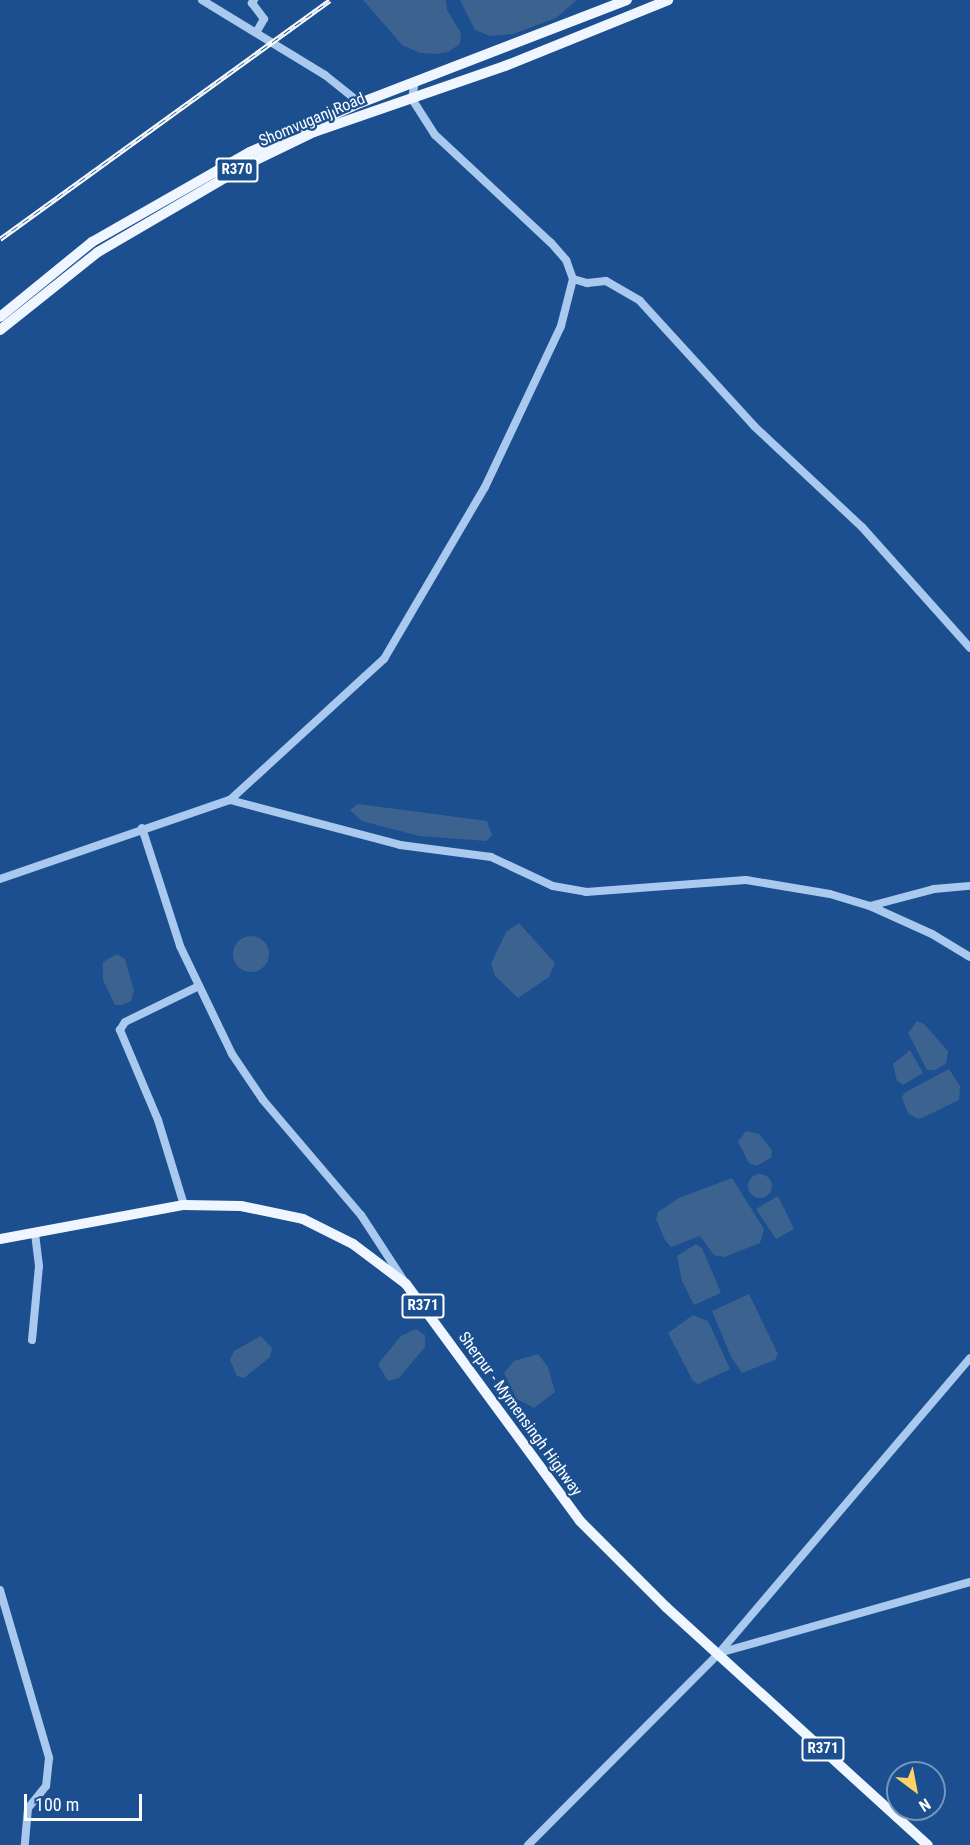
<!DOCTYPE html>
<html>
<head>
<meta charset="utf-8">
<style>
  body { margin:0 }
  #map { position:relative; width:970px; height:1845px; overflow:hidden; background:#1b4f8f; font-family:"Roboto Condensed",sans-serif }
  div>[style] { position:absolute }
  .water>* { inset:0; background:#3c6290 }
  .round { border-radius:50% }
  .minor>* { height:8px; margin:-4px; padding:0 4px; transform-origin:4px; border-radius:4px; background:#a9c9ee }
  .major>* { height:10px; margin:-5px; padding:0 5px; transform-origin:5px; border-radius:5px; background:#f0f6ff }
  .rail>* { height:4.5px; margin-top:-2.25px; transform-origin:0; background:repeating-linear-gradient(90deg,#1b4f8f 0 7px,#fff 0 14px); box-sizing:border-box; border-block:2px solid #fff }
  span { translate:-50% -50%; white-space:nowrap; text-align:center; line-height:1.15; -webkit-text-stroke:4.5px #1b4f8f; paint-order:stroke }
  .shield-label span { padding:2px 4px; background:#1b4f8f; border:2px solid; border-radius:4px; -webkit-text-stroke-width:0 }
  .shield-label { font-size:15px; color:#fff; font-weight:700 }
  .street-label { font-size:16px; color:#fff }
  .north { position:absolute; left:886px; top:1761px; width:60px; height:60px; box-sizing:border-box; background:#1b4f8f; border:2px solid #7695bc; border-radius:50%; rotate:148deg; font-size:16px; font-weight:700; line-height:24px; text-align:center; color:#fff }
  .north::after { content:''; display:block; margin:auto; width:21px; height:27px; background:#ffd166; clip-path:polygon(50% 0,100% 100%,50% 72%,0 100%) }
  .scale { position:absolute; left:24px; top:1794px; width:118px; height:27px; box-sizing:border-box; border:3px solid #fff; border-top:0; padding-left:8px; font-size:18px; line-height:21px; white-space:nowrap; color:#fff; -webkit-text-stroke:4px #1b4f8f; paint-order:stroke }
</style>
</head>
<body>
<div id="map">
  <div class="water">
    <div style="clip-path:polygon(363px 0,446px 0,447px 10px,461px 33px,460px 44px,448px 52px,436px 54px,420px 53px,402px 45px)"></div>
    <div style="clip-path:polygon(460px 0,577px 0,556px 18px,513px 34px,490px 36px,475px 30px)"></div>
    <div style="clip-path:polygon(358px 804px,487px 821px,492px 835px,486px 841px,419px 836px,362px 821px,350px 810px)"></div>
    <div style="clip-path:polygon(519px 923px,555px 963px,549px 977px,518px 998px,495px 976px,491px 964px,506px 932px)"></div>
    <div class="round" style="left:233px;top:936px;width:36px;height:36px"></div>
    <div style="clip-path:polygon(117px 954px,125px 959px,134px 991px,131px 1001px,122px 1005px,115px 1005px,103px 980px,103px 962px)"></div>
    <div style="clip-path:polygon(917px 1021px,924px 1024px,948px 1051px,946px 1064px,935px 1070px,927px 1070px,908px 1033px)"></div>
    <div style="clip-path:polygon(910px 1050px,923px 1073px,903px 1085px,897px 1081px,893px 1064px)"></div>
    <div style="clip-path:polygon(949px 1069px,960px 1086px,959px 1100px,924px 1117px,918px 1119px,908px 1113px,902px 1098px,904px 1093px)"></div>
    <div style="clip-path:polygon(746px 1131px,759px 1134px,772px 1150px,771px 1158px,756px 1166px,749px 1163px,738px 1142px)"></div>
    <div class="round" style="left:748px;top:1174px;width:24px;height:24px"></div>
    <div style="clip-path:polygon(732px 1178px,764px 1229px,760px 1243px,724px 1257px,714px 1255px,700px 1236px,671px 1247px,665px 1240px,656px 1219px,658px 1212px,679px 1198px)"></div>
    <div style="clip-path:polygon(778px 1196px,794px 1229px,776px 1239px,756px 1209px)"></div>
    <div style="clip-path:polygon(696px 1244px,702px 1248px,721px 1293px,694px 1305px,682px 1281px,677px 1256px)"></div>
    <div style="clip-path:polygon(749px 1294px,778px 1354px,775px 1360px,742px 1373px,731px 1357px,712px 1311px)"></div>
    <div style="clip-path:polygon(693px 1315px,708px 1321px,730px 1369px,698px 1384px,693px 1381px,668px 1333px)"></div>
    <div style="clip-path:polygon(416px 1329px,425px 1335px,425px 1347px,399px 1378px,388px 1381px,378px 1364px,401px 1336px)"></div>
    <div style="clip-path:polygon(261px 1336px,272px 1348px,270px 1357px,244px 1378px,237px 1376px,230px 1360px,234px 1351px)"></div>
    <div style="clip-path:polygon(538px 1354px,548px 1367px,555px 1392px,534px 1408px,517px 1399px,504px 1373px,514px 1361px)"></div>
  </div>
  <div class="minor">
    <div style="left:202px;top:0;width:144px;rotate:31.4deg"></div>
    <div style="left:325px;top:75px;width:45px;rotate:38.7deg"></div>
    <div style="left:254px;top:0;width:4px;rotate:124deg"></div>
    <div style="left:252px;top:3px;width:20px;rotate:53deg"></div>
    <div style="left:264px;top:19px;width:14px;rotate:120deg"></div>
    <div style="left:573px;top:279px;width:15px;rotate:16deg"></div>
    <div style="left:587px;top:283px;width:19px;rotate:-6deg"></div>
    <div style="left:606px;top:281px;width:39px;rotate:30deg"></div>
    <div style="left:640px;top:301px;width:169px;rotate:47.6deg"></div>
    <div style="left:754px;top:426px;width:148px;rotate:43.1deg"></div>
    <div style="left:862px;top:527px;width:162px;rotate:48.2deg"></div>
    <div style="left:230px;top:800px;width:176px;rotate:14.8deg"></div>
    <div style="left:400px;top:845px;width:92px;rotate:7.5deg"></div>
    <div style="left:491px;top:857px;width:68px;rotate:25.1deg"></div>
    <div style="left:553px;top:886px;width:34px;rotate:10deg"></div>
    <div style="left:586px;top:892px;width:160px;rotate:-4.3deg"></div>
    <div style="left:746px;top:880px;width:85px;rotate:9.5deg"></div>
    <div style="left:830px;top:894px;width:42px;rotate:16.7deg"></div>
    <div style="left:870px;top:906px;width:66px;rotate:-14.9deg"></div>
    <div style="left:934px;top:889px;width:36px;rotate:-5deg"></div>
    <div style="left:142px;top:828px;width:124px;rotate:72.1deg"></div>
    <div style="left:180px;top:946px;width:120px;rotate:64.3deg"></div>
    <div style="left:232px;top:1054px;width:55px;rotate:56deg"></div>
    <div style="left:263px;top:1100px;width:151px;rotate:49.6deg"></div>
    <div style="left:361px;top:1215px;width:79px;rotate:56.9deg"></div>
    <div style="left:0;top:879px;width:243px;rotate:-19deg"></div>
    <div style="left:230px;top:800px;width:209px;rotate:-42.5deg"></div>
    <div style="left:384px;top:659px;width:199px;rotate:-59.6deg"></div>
    <div style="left:485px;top:487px;width:178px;rotate:-64.7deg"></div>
    <div style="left:561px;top:326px;width:49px;rotate:-75.7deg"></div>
    <div style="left:573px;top:279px;width:20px;rotate:-110deg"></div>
    <div style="left:566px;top:260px;width:23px;rotate:-131deg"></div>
    <div style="left:551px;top:243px;width:158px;rotate:-137deg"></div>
    <div style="left:435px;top:135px;width:43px;rotate:-122.6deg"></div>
    <div style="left:412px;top:99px;width:13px;rotate:-81deg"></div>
    <div style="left:870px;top:906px;width:68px;rotate:24.3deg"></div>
    <div style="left:932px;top:934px;width:44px;rotate:31.2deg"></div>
    <div style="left:184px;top:1205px;width:89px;rotate:-107deg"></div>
    <div style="left:158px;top:1120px;width:98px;rotate:-112.9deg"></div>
    <div style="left:120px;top:1030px;width:9px;rotate:-58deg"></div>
    <div style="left:125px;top:1022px;width:82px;rotate:-25.9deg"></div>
    <div style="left:32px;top:1340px;width:74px;rotate:-84.6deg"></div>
    <div style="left:39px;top:1266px;width:34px;rotate:-97deg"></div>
    <div style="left:0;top:1590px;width:175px;rotate:73.7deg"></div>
    <div style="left:49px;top:1758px;width:28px;rotate:96deg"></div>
    <div style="left:46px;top:1786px;width:28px;rotate:129deg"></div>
    <div style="left:28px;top:1808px;width:37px;rotate:95deg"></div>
    <div style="left:719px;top:1653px;width:261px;rotate:-15.8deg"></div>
    <div style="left:528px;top:1845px;width:271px;rotate:-45.1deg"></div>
    <div style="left:719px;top:1653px;width:387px;rotate:-49.6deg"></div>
  </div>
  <div class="major">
    <div style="left:0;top:317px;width:119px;rotate:-39.2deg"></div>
    <div style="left:92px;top:242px;width:182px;rotate:-29.7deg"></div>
    <div style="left:250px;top:152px;width:120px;rotate:-24deg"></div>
    <div style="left:360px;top:103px;width:286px;rotate:-21.1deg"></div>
    <div style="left:0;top:330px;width:125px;rotate:-38.5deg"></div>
    <div style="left:98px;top:252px;width:181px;rotate:-30.3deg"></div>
    <div style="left:254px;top:161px;width:67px;rotate:-25.8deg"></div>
    <div style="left:314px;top:132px;width:202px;rotate:-19.1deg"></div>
    <div style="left:505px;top:66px;width:176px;rotate:-22deg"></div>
    <div style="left:0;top:1239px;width:187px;rotate:-10.5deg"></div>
    <div style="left:184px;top:1205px;width:57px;rotate:1deg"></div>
    <div style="left:241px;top:1206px;width:63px;rotate:11.8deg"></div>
    <div style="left:303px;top:1219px;width:56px;rotate:26.6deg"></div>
    <div style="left:353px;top:1244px;width:66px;rotate:37deg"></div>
    <div style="left:406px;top:1284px;width:294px;rotate:53.7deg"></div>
    <div style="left:580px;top:1521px;width:122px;rotate:45deg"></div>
    <div style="left:666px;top:1607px;width:354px;rotate:42.3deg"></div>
  </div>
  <div class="rail">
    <div style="left:0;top:239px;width:407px;rotate:-35.9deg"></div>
  </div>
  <div class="shield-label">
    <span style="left:237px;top:170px">R370</span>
    <span style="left:423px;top:1306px">R371</span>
    <span style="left:823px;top:1749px">R371</span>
  </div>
  <div class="street-label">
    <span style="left:312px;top:120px;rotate:-23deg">Shomvuganj Road</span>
    <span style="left:520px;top:1414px;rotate:54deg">Sherpur - Mymensingh Highway</span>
  </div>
  <div class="north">N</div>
  <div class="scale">100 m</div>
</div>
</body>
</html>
